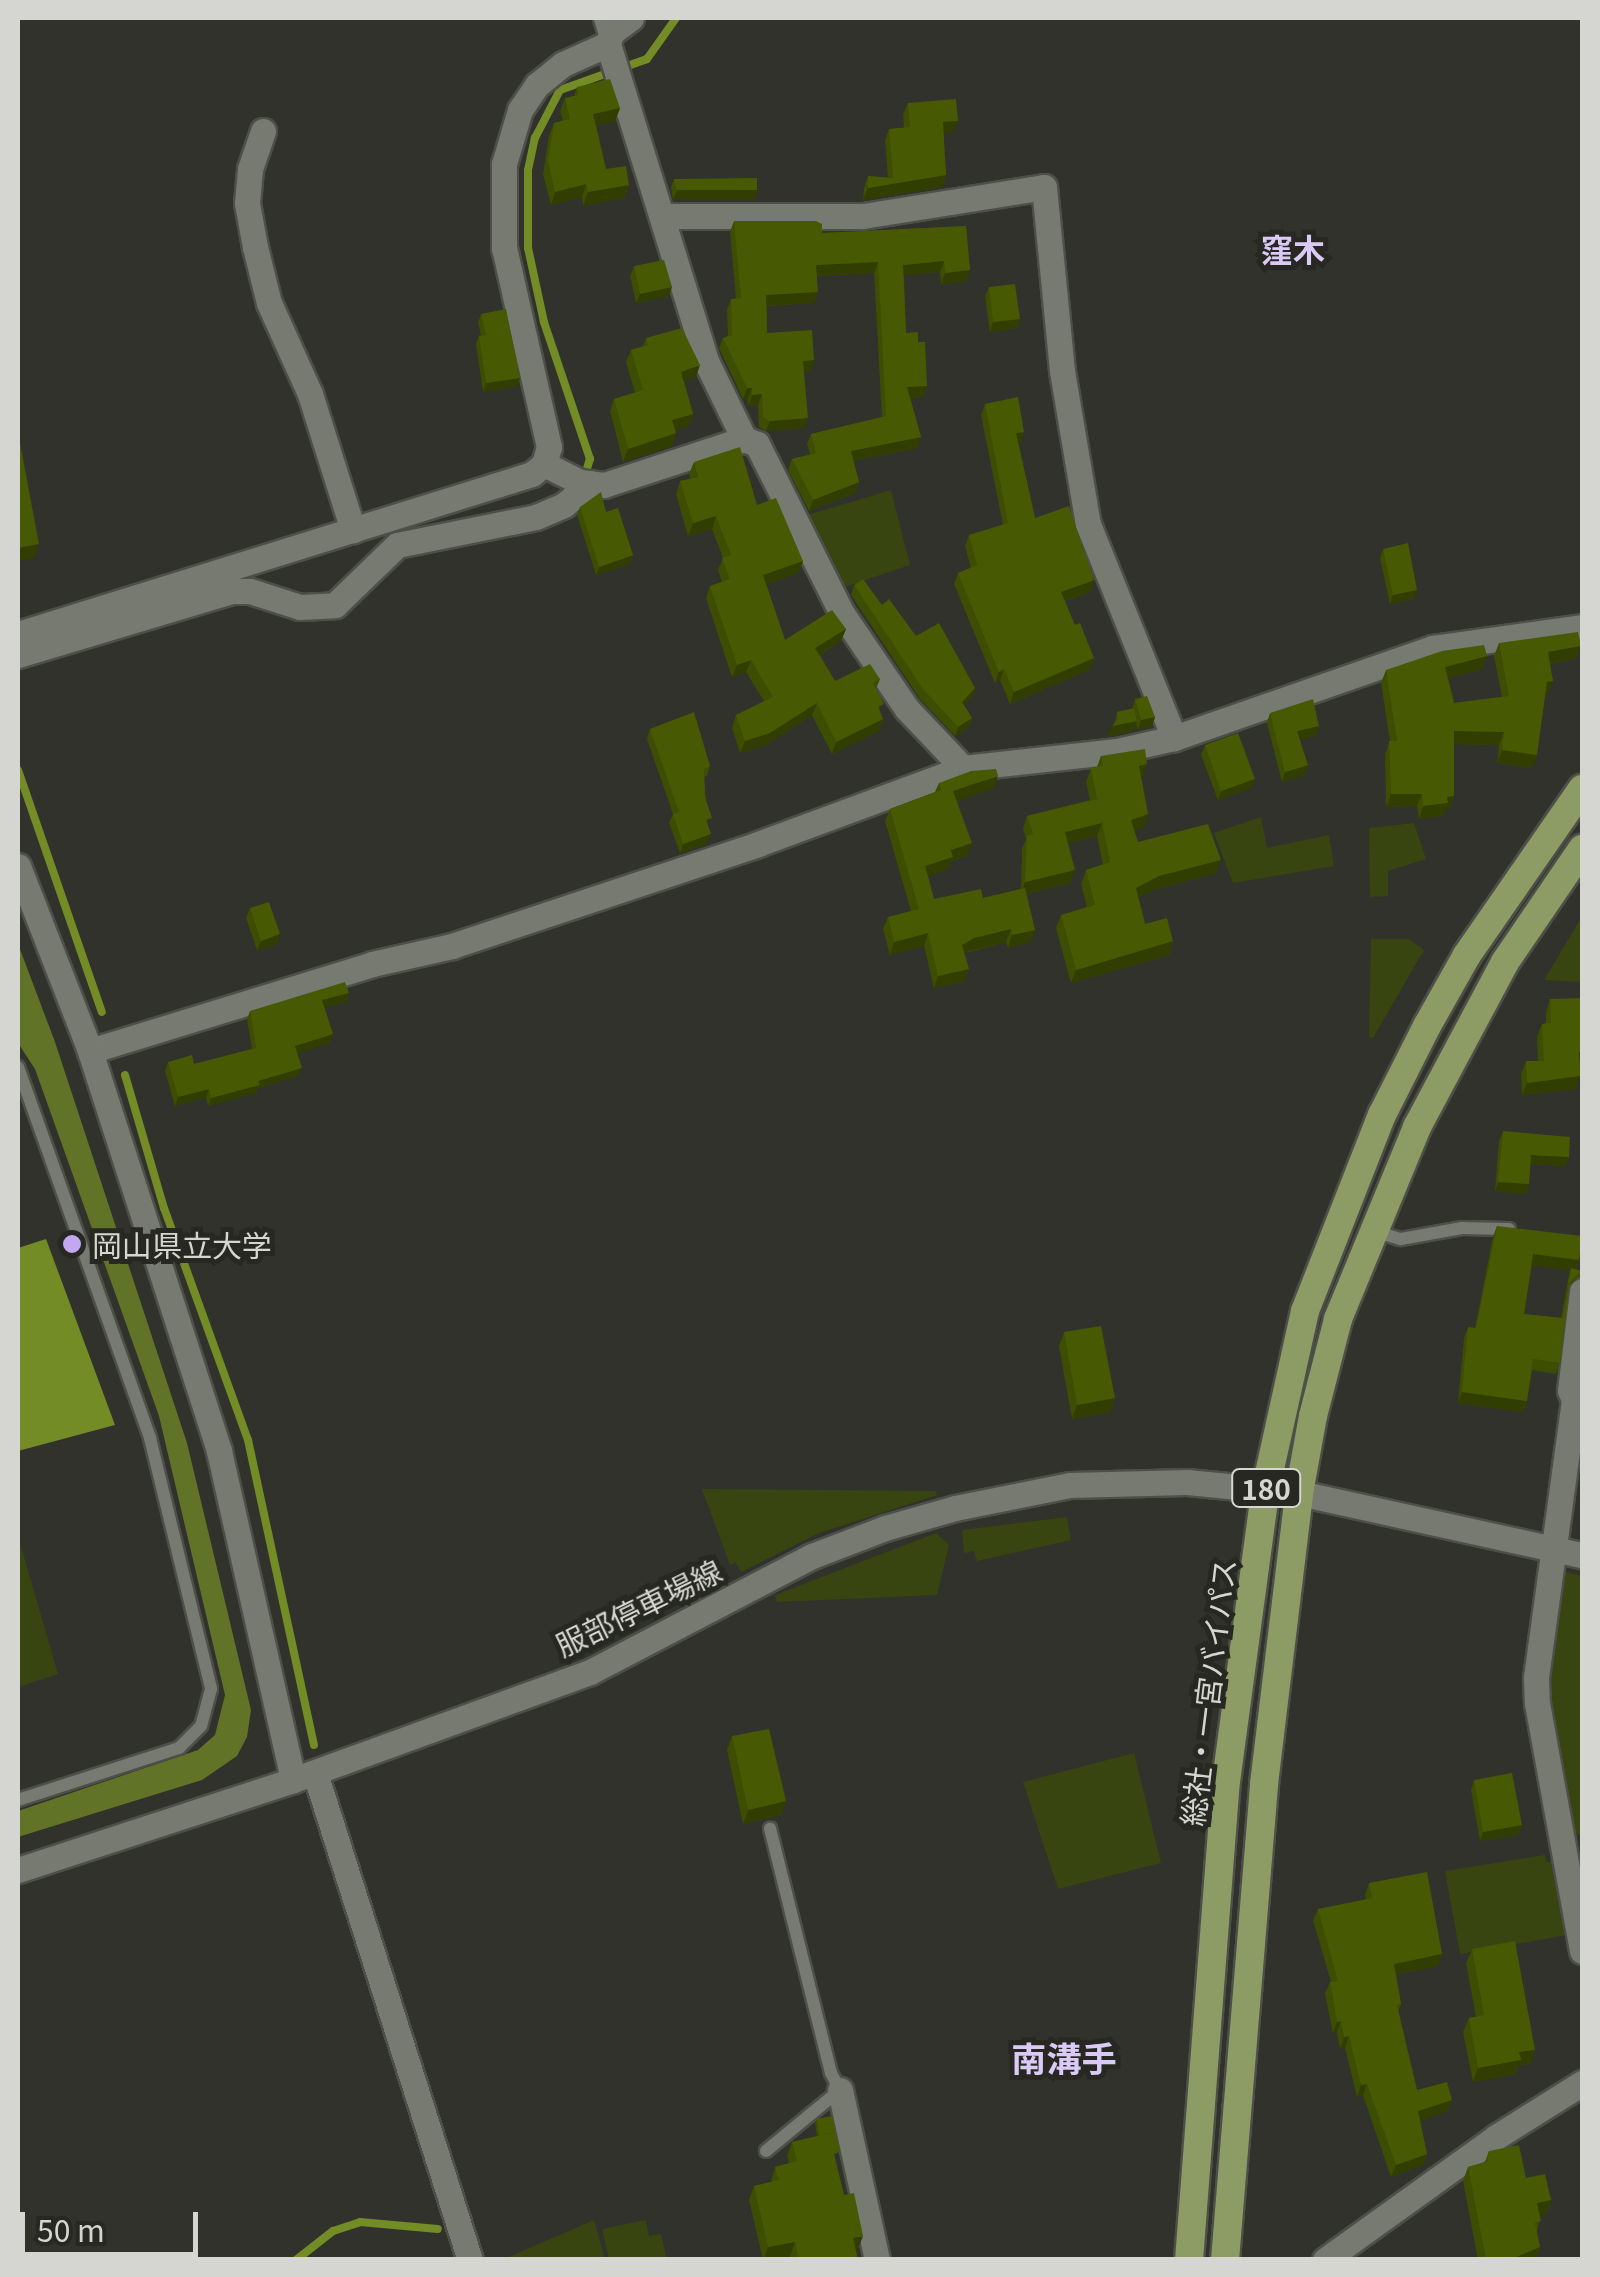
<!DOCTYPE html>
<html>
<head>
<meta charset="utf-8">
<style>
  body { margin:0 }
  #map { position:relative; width:1600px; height:2277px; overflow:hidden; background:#30322b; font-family:Georgia,"Noto Sans JP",serif }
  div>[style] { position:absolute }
  .green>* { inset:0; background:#384511 }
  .forest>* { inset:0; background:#607327 }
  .water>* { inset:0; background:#748c25 }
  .stream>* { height:8px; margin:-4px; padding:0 4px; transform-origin:4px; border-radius:4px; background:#748c25 }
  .roads { filter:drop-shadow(2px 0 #4d4f48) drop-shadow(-2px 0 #4d4f48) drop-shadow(0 2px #4d4f48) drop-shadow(0 -2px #4d4f48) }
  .service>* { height:12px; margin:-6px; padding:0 6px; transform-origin:6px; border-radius:6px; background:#777a71 }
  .minor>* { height:25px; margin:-12.5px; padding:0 12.5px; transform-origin:12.5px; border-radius:12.5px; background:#777a71 }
  .tertiary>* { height:25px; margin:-12.5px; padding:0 12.5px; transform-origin:12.5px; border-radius:12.5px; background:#777a71 }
  .secondary>* { height:25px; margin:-12.5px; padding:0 12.5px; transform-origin:12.5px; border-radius:12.5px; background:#777a71 }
  .trunk>* { height:28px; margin:-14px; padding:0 14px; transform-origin:14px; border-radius:14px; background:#8c9c64 }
  .wall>* { inset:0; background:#3d4d02 }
  .shaded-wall>* { inset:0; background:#323e01 }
  .building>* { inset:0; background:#475902 }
  .dots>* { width:28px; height:28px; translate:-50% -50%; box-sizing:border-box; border:5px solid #262821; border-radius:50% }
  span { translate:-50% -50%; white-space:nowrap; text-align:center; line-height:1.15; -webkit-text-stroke:10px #262821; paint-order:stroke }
  .shield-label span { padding:2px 8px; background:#262821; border:2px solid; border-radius:8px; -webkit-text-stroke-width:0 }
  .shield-label { font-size:28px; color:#d5d6d2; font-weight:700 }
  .poi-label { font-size:30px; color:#d5d6d2 }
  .left { translate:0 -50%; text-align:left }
  .street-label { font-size:30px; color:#d5d6d2 }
  .neighbourhood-label { font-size:32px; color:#dacaf5; font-weight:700 }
  .quarter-label { font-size:35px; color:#dacaf5; font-weight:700 }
  .frame { position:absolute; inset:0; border:20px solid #d5d6d2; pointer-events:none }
  .scale { position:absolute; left:20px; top:2212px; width:178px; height:45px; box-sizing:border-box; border:5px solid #d5d6d2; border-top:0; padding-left:12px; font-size:30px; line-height:35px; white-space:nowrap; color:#d5d6d2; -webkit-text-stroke:8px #262821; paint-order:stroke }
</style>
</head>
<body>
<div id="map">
  <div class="green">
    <div style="clip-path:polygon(891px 490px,910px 565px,836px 590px,804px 516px)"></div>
    <div style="clip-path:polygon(1261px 817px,1267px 848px,1329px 835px,1334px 866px,1233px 883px,1214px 833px)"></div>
    <div style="clip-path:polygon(1414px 823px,1426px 859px,1388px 871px,1388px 896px,1370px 897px,1369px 828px)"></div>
    <div style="clip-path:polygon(1582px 918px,1582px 982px,1544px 980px,1581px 918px)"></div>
    <div style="clip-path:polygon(1371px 939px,1409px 939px,1424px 950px,1373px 1038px,1369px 1037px)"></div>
    <div style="clip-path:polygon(702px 1489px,936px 1491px,937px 1495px,819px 1533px,741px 1572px,735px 1562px,730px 1565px)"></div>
    <div style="clip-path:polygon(1067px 1517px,1071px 1540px,977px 1561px,974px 1551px,964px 1553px,962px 1530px)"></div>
    <div style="clip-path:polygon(936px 1533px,949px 1545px,937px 1595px,777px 1602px,775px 1595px)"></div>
    <div style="clip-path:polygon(18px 1536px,58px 1674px,18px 1687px)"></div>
    <div style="clip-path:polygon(1566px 1572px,1582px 1576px,1582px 1834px,1570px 1836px,1547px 1696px,1557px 1584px,1563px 1585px)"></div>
    <div style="clip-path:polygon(1134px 1753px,1161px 1863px,1058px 1889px,1023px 1782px)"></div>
    <div style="clip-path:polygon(1545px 1855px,1546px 1862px,1555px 1862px,1567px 1935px,1460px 1954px,1445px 1871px)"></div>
    <div style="clip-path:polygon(594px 2220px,605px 2259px,504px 2259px)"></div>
    <div style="clip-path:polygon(646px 2220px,649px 2236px,661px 2234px,667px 2259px,609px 2259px,602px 2229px)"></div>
  </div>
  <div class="forest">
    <div style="clip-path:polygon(18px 944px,55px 1042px,187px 1443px,251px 1710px,247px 1737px,237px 1756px,202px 1780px,18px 1837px,18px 1811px,198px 1750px,215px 1735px,225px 1695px,159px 1416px,35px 1069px,18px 1043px)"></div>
  </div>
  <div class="water">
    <div style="clip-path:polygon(46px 1239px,115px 1425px,18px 1451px,18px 1248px)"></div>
  </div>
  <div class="stream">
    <div style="left:585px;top:475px;width:17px;rotate:-73deg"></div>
    <div style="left:590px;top:459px;width:145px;rotate:-108.6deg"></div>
    <div style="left:544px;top:322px;width:76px;rotate:-102.2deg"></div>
    <div style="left:528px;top:248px;width:78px;rotate:-90deg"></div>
    <div style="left:528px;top:170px;width:33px;rotate:-78deg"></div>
    <div style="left:535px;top:138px;width:54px;rotate:-62.5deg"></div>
    <div style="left:560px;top:90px;width:92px;rotate:-19.6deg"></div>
    <div style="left:647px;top:59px;width:50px;rotate:-54.7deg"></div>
    <div style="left:18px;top:770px;width:256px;rotate:70.9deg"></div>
    <div style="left:125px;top:1075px;width:139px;rotate:73.7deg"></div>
    <div style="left:164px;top:1208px;width:247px;rotate:70.1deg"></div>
    <div style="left:248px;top:1440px;width:312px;rotate:77.8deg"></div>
    <div style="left:296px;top:2260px;width:47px;rotate:-38.1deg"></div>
    <div style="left:333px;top:2231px;width:28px;rotate:-18deg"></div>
    <div style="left:360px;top:2222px;width:78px;rotate:5.1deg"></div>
  </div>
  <div class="roads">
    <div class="service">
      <div style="left:18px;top:1067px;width:394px;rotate:70.4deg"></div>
      <div style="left:150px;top:1438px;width:258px;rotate:76.3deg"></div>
      <div style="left:211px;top:1689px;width:38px;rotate:105deg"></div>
      <div style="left:201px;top:1726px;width:31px;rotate:135deg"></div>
      <div style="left:179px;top:1748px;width:169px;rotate:162.1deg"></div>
      <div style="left:1374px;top:1231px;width:28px;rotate:17deg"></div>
      <div style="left:1401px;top:1239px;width:62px;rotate:-10.2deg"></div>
      <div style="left:1462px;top:1228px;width:47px;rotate:1.2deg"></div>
      <div style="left:766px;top:2151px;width:96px;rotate:-39.5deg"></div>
      <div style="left:840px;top:2090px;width:19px;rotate:-118deg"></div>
      <div style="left:831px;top:2073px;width:252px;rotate:-104deg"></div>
    </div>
    <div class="minor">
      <div style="left:606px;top:18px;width:16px;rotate:72deg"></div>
      <div style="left:611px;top:33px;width:11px;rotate:105deg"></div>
      <div style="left:608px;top:44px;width:332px;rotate:72.8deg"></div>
      <div style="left:706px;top:361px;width:87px;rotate:64deg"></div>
      <div style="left:611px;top:33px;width:25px;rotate:-37deg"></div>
      <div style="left:263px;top:131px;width:40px;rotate:108.9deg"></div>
      <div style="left:250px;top:169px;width:34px;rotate:95deg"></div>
      <div style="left:247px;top:203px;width:45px;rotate:79.7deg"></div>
      <div style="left:255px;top:247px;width:58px;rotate:76deg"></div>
      <div style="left:269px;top:303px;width:100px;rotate:65.7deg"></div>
      <div style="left:310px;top:394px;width:143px;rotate:72.5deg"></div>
      <div style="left:663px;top:216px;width:200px"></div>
      <div style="left:863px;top:216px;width:183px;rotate:-9.1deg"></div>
      <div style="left:1044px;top:187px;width:185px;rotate:84.4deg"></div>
      <div style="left:1062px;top:371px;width:155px;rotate:80.4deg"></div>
      <div style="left:1088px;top:524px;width:231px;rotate:68.1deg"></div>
      <div style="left:544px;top:464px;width:40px;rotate:26.6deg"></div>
      <div style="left:580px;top:482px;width:24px;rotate:7deg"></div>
      <div style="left:604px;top:485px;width:147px;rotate:-18.2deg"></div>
      <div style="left:744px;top:439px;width:14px;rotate:21deg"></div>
      <div style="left:757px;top:444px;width:188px;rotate:63.4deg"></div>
      <div style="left:841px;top:612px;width:117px;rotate:55.8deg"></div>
      <div style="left:907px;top:709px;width:81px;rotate:46.5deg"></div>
      <div style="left:18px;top:634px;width:538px;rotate:-17.29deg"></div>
      <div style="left:532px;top:474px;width:16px;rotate:-40deg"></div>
      <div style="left:544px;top:464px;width:18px;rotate:-74deg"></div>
      <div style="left:549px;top:447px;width:204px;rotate:-102.7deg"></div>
      <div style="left:504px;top:248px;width:84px;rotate:-90deg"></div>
      <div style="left:504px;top:164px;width:56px;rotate:-73.5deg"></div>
      <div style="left:520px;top:110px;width:30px;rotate:-56deg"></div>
      <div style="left:537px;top:85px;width:33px;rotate:-39deg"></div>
      <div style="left:563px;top:64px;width:49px;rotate:-24deg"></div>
      <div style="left:18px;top:655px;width:223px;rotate:-16.7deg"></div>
      <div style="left:232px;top:591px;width:18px"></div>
      <div style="left:250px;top:591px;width:52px;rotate:17.7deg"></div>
      <div style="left:300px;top:607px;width:35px;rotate:-3deg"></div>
      <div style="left:335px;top:605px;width:86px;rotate:-44.1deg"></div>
      <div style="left:397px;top:545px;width:142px;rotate:-11.4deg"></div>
      <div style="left:536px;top:517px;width:30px;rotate:-23deg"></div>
      <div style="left:564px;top:505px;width:34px;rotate:-40deg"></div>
      <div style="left:90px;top:1051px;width:295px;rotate:-17.1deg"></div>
      <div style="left:372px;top:964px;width:82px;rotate:-12.7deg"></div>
      <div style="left:452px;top:946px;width:323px;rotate:-18.4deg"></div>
      <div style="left:758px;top:844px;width:219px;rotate:-20.3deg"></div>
      <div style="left:963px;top:768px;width:155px;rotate:-6.3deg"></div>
      <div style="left:1117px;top:751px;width:58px;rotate:-12.8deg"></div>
      <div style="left:1174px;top:738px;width:274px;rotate:-19.2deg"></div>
      <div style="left:1433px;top:648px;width:150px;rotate:-8deg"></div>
      <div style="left:1582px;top:1291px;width:100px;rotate:96.9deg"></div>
      <div style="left:1570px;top:1390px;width:11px;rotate:68deg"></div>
      <div style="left:1574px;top:1400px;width:281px;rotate:97.8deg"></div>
      <div style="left:1536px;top:1678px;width:25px;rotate:88deg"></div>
      <div style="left:1537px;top:1703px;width:252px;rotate:79.7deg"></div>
      <div style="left:315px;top:1773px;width:511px;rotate:72.35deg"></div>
      <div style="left:840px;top:2090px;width:174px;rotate:77.7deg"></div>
      <div style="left:1325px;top:2260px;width:211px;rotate:-35.7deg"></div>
      <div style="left:1496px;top:2137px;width:102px;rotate:-32.1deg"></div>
    </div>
    <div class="tertiary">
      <div style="left:18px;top:866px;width:199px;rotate:68.7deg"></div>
      <div style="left:90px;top:1051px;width:420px;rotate:72.1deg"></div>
      <div style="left:219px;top:1451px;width:337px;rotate:77.3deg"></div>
      <div style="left:1299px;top:1493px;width:290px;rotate:12.4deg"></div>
    </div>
    <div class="secondary">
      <div style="left:18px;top:1870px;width:289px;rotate:-18.1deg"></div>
      <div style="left:293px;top:1780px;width:316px;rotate:-20deg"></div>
      <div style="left:590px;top:1672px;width:250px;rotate:-27.6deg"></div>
      <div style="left:812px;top:1556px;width:78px;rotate:-21deg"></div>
      <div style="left:885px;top:1528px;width:73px;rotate:-15.9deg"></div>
      <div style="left:955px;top:1508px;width:117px;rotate:-11.3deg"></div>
      <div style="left:1070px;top:1485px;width:117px;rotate:-1.5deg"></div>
      <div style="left:1187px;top:1482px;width:113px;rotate:5.6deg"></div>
    </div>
    <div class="trunk">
      <div style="left:1189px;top:2260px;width:472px;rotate:-85.6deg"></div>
      <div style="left:1225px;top:1789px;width:305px;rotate:-82.3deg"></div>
      <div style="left:1266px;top:1487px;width:180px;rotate:-77.5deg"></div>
      <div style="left:1305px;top:1311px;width:211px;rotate:-68.6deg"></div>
      <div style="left:1382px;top:1115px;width:100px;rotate:-63.2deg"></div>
      <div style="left:1427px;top:1026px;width:81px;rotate:-60.6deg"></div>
      <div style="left:1467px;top:955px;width:202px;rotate:-55.3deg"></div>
      <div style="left:1225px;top:2260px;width:478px;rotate:-85.3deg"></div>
      <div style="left:1264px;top:1784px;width:293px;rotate:-83.1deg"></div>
      <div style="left:1299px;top:1493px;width:78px;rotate:-79.7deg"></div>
      <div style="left:1313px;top:1416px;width:100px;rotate:-75.5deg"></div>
      <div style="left:1338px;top:1319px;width:208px;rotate:-67.6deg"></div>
      <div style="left:1417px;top:1127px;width:187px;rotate:-61.9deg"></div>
      <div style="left:1505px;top:962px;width:137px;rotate:-55.7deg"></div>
    </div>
  </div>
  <div class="wall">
    <div style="clip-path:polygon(577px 87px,620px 108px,615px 121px,596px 125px,606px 169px,629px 185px,624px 198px,583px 206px,582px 197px,551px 205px,543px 174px,549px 136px,554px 123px,563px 121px,560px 111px,565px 98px,574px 96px)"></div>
    <div style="clip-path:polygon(908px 103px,953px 132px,943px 133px,946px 175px,942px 187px,863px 200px,864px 188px,868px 176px,888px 178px,885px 140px,889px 129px,904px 128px,903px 114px)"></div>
    <div style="clip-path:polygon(674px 179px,757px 190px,754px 200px,673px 200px,671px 188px)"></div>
    <div style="clip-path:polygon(734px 221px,822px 233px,966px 226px,970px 270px,966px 281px,941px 284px,940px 272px,904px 275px,906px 333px,918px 342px,927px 386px,923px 397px,910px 398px,921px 437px,917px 448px,853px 461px,859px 482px,855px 493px,809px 511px,788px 470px,792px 459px,810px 455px,807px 444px,811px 434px,882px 417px,874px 273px,817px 276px,814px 303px,767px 306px,767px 333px,814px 360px,810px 371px,804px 371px,804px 428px,766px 431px,759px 427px,758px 405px,748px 406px,748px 399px,743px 399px,719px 348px,723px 338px,728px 336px,727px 310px,731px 299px,736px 299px,730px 232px)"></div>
    <div style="clip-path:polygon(634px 266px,669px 296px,636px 303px,630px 276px)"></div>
    <div style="clip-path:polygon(989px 287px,1020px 319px,1017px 328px,990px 332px,985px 297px)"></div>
    <div style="clip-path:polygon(481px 314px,520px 378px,517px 386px,483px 392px,476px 344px,479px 336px,481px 335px,478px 323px)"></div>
    <div style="clip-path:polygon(646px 338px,696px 377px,684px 381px,693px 414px,689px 426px,675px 430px,676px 433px,672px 446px,623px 462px,610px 411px,614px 399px,635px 393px,626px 362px,631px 350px,643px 346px)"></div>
    <div style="clip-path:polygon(985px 404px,1024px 432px,1020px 443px,1018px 443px,1035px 518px,1094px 580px,1090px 592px,1065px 601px,1090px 669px,1010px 704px,1000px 680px,995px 683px,954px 584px,958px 573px,971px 568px,965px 546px,969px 535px,1003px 525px,981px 415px)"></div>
    <div style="clip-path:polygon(694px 462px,757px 505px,803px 561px,798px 573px,766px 584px,785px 640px,846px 629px,841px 641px,820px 655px,835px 681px,880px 679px,876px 689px,880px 713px,883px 719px,879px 731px,832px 754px,812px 715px,766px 745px,740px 753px,732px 728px,736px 715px,764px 701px,746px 672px,732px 677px,706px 598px,710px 586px,722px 582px,718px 570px,723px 558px,712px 529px,688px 536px,676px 494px,680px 481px,691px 479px,689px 474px)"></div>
    <div style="clip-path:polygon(580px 507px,606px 512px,633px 555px,630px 564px,596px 575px,577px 515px)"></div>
    <div style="clip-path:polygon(1383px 549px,1414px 599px,1390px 604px,1380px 558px)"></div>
    <div style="clip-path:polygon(854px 585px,882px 605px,975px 688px,972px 697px,964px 706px,972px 718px,968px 728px,955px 736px,920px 699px,851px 595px)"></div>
    <div style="clip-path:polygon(1499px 643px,1576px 658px,1550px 664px,1548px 694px,1545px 695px,1532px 768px,1497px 763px,1499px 745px,1454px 744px,1450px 809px,1445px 809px,1443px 816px,1419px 819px,1417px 806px,1386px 807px,1385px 754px,1390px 741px,1381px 683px,1386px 670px,1487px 656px,1482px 669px,1448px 678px,1454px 703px,1502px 697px,1494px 656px)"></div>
    <div style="clip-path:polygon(1135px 699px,1155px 717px,1152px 726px,1138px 730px,1136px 723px,1133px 731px,1108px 736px,1114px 724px,1117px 712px,1132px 709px)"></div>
    <div style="clip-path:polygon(1270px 713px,1319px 726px,1316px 736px,1300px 739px,1304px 775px,1282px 782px,1267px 723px)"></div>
    <div style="clip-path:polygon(650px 729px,710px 766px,707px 776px,704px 777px,708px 828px,707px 844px,680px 853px,669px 823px,673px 814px,647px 739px)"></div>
    <div style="clip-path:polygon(1205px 745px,1251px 788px,1218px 800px,1201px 755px)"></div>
    <div style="clip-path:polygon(1101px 756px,1143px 777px,1141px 777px,1148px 814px,1144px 827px,1134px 830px,1138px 842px,1216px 873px,1154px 890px,1138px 897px,1145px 924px,1173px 941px,1169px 955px,1071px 983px,1056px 928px,1061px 915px,1087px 907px,1081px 884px,1086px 870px,1103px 865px,1097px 836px,1068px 843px,1070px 883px,1026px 894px,1035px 930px,1030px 942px,1008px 948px,1006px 942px,965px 953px,964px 982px,934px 988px,924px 946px,890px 955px,883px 929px,888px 917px,911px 911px,885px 821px,890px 809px,935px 792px,939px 783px,994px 788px,957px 801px,967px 856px,951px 861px,948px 869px,928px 876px,934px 899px,983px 898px,1021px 889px,1022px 849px,1026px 839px,1023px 829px,1027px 816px,1090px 800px,1086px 782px,1091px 768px,1097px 767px)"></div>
    <div style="clip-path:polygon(250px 908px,277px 944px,257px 950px,246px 918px)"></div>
    <div style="clip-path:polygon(1550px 999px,1581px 1064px,1576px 1089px,1522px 1095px,1521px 1074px,1526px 1061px,1538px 1061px,1537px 1036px,1542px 1024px,1546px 1023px,1546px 1012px)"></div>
    <div style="clip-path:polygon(346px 1002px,324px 1007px,330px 1043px,297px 1053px,298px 1076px,258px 1088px,256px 1093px,208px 1106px,206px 1097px,175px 1106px,165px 1071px,168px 1062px,194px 1064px,252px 1049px,247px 1019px,250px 1011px)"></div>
    <div style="clip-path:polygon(1503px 1131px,1569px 1157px,1565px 1166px,1530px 1164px,1529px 1184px,1525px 1194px,1495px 1191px,1499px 1141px)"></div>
    <div style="clip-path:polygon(evenodd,1497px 1226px,1579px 1260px,1576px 1269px,1582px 1272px,1581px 1275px,1569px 1286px,1560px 1363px,1556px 1374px,1532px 1370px,1527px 1401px,1523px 1412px,1458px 1403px,1464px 1338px,1468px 1327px,1475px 1328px,1493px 1237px,1497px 1226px,1532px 1265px,1570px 1270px,1561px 1318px,1524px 1314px,1532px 1265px)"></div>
    <div style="clip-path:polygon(1064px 1332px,1115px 1398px,1110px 1412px,1072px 1419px,1059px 1346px)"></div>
    <div style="clip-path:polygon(732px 1736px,786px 1801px,781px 1815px,743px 1824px,727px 1750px)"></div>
    <div style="clip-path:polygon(1474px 1780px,1522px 1825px,1518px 1835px,1480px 1841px,1471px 1790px)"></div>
    <div style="clip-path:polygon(1369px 1883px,1438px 1966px,1396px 1974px,1401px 2004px,1398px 2012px,1417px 2090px,1452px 2100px,1447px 2111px,1420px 2121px,1427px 2154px,1423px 2165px,1391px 2177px,1363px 2095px,1357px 2097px,1345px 2048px,1340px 2049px,1337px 2032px,1333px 2033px,1325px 1994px,1330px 1982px,1331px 1982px,1313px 1920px,1318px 1909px,1366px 1900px,1365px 1895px)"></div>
    <div style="clip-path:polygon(1472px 1949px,1530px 2064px,1519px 2065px,1515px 2074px,1473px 2082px,1463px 2032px,1469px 2018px,1476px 2017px,1466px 1963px)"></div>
    <div style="clip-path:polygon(817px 2119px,836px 2163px,858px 2249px,856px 2250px,858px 2260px,791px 2260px,790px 2256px,763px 2260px,749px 2200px,754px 2186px,771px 2182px,775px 2167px,789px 2163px,787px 2156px,792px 2142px,817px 2136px,815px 2123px)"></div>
    <div style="clip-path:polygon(1489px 2151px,1526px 2178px,1551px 2200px,1546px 2214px,1540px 2215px,1537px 2233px,1540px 2247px,1536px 2260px,1478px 2260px,1463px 2181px,1468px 2167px,1485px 2162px)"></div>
  </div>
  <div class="shaded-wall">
    <div style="clip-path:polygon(620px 108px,615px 121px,588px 127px,593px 114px)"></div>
    <div style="clip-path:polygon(958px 121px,953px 132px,938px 134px,943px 122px)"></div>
    <div style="clip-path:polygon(946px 175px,942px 187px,863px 200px,868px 188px)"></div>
    <div style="clip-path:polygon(586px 184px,582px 197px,551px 205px,555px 192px)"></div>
    <div style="clip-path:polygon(629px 185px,624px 198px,583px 206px,588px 192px)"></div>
    <div style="clip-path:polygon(677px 190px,757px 190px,754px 200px,673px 200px)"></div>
    <div style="clip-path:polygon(944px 261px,940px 272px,900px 276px,903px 265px)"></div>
    <div style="clip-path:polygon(878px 262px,874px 273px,812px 276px,816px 265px)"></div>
    <div style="clip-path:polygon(970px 270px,966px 281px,941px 284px,945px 273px)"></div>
    <div style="clip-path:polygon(672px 287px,669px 296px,636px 303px,640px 294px)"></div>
    <div style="clip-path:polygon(818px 292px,814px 303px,762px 306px,766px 295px)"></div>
    <div style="clip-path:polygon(1020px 319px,1017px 328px,990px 332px,993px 322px)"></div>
    <div style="clip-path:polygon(814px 360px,810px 371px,799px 372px,803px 361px)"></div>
    <div style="clip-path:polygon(700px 365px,696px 377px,676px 384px,681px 372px)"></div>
    <div style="clip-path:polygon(520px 378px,517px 386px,483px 392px,486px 383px)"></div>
    <div style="clip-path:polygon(927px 386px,923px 397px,903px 398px,907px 387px)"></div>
    <div style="clip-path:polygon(747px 388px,752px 388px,748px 399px,743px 399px)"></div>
    <div style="clip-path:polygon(762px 394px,758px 405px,748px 406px,752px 395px)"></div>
    <div style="clip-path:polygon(693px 414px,689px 426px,668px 432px,672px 420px)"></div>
    <div style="clip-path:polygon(808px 418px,804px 428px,766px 431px,770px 421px)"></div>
    <div style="clip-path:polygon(1024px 432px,1020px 443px,1012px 445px,1016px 433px)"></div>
    <div style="clip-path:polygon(676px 433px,672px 446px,623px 462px,628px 449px)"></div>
    <div style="clip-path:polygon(921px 437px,917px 448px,847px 462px,851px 451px)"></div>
    <div style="clip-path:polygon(859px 482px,855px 493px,809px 511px,813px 500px)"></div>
    <div style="clip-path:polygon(716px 516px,712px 529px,688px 536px,693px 523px)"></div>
    <div style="clip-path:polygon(39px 544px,34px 558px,18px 561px,18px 548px)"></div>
    <div style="clip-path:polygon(633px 555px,630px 564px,596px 575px,599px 567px)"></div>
    <div style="clip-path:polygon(803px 561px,798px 573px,759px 587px,763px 575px)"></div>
    <div style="clip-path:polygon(1094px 580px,1090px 592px,1057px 603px,1061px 592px)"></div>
    <div style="clip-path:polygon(1417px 590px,1414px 599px,1390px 604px,1393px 595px)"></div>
    <div style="clip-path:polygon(846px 629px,841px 641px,811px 660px,815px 648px)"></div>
    <div style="clip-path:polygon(1581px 646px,1576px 658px,1543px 665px,1548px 652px)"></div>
    <div style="clip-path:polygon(1487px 656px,1482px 669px,1440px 680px,1445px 667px)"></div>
    <div style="clip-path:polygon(1094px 658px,1090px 669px,1010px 704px,1014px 692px)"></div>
    <div style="clip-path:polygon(751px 660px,746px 672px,732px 677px,737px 665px)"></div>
    <div style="clip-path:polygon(1004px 669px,1000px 680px,995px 683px,999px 672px)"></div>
    <div style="clip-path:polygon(1553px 681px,1548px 694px,1542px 695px,1547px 682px)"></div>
    <div style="clip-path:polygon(975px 688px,972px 697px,959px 712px,962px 702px)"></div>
    <div style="clip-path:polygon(817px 703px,812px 715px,766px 745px,740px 753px,745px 741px)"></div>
    <div style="clip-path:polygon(1155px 717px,1152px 726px,1138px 730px,1141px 720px)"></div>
    <div style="clip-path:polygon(972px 718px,968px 728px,955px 736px,958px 727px)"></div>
    <div style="clip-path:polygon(883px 719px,879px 731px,832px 754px,836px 742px)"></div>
    <div style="clip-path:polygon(1137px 721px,1133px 731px,1108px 736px,1112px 726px)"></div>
    <div style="clip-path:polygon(1319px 726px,1316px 736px,1294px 741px,1297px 731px)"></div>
    <div style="clip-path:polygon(1454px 731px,1504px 732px,1499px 745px,1449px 744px)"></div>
    <div style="clip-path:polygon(1502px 750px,1537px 755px,1532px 768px,1497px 763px)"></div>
    <div style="clip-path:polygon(1147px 764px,1143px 777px,1134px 779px,1139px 766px)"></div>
    <div style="clip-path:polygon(1308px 765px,1304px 775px,1282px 782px,1285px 772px)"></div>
    <div style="clip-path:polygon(998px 776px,994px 788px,949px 804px,953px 791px)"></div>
    <div style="clip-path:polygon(1255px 779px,1251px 788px,1218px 800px,1221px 791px)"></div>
    <div style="clip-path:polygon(1391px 794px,1422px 794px,1417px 806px,1386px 807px)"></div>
    <div style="clip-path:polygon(1454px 796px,1450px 809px,1445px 809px,1443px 816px,1419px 819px,1423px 806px,1447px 797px)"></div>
    <div style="clip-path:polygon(1148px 814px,1144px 827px,1126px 833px,1131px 820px)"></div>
    <div style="clip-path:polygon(1102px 823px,1097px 836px,1060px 845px,1065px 832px)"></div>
    <div style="clip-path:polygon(711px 834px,707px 844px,680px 853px,683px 844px)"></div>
    <div style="clip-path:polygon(972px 843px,967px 856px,951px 861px,948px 869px,920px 879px,925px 866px,951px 850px)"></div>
    <div style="clip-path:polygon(1221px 860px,1216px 873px,1154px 890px,1131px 901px,1136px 888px,1159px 876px)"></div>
    <div style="clip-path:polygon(1075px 870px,1070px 883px,1021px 895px,1025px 882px)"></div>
    <div style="clip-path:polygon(1011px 929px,1006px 942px,969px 951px,958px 957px,962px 945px,974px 938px)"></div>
    <div style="clip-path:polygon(1035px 930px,1030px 942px,1008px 948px,1012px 935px)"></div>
    <div style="clip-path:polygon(928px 933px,924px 946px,890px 955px,894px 942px)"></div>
    <div style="clip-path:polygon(280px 934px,277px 944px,257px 950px,261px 941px)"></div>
    <div style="clip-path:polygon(1173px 941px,1169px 955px,1071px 983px,1076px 970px)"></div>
    <div style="clip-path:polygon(969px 969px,964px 982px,934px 988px,938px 976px)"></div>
    <div style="clip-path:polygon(349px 993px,346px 1002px,319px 1009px,322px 1000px)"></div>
    <div style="clip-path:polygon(333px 1034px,330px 1043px,292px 1055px,295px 1046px)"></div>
    <div style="clip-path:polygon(302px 1068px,298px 1076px,258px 1088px,256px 1093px,208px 1106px,211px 1098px,258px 1081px)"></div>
    <div style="clip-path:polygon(1580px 1076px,1576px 1089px,1522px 1095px,1527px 1083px)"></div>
    <div style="clip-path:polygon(209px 1089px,206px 1097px,175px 1106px,178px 1097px)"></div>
    <div style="clip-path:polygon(1531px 1155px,1569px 1157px,1565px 1166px,1527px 1164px)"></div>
    <div style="clip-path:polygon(1498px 1182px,1529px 1184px,1525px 1194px,1495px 1191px)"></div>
    <div style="clip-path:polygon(1533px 1254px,1579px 1260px,1575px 1271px,1529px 1265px)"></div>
    <div style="clip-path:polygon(1462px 1392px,1527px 1401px,1523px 1412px,1458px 1403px)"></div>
    <div style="clip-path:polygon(1115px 1398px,1110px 1412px,1072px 1419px,1077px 1405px)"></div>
    <div style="clip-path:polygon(786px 1801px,781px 1815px,743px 1824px,748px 1810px)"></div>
    <div style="clip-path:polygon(1522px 1825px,1518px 1835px,1480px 1841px,1483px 1832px)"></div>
    <div style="clip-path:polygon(1442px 1954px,1438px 1966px,1390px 1975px,1394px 1964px)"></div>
    <div style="clip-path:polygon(1341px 2021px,1337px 2032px,1333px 2033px,1337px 2022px)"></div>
    <div style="clip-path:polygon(1349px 2036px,1345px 2048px,1340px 2049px,1344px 2037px)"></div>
    <div style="clip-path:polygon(1535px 2050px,1530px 2064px,1519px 2065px,1515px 2074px,1473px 2082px,1478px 2068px,1519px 2052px)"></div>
    <div style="clip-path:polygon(1367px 2084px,1363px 2095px,1357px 2097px,1361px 2085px)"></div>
    <div style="clip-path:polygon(1452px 2100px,1447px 2111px,1414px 2123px,1418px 2111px)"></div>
    <div style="clip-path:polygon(1427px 2154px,1423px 2165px,1391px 2177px,1396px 2165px)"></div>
    <div style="clip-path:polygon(1551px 2200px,1546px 2214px,1532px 2217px,1537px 2203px)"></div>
    <div style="clip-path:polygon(863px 2236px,858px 2249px,848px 2252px,853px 2238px)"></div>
    <div style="clip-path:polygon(795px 2242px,790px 2256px,764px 2260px,768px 2247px)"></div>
    <div style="clip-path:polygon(1540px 2247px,1536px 2260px,1509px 2260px)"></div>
  </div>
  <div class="building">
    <div style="clip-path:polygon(610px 79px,620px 108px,593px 114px,606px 169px,626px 166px,629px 185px,588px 192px,586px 184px,555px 192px,548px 161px,554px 123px,570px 119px,565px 98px,578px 95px,577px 87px)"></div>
    <div style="clip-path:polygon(956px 99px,958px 121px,943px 122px,946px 175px,868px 188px,868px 176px,893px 178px,889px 129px,910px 127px,908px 103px)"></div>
    <div style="clip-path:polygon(757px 178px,757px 190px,677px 190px,674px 182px,674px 179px)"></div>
    <div style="clip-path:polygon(734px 221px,816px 221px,822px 224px,822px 233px,966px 226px,970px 270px,945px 273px,944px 261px,903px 265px,906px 333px,918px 332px,918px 342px,925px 342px,927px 386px,907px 387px,921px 437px,851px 451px,859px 482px,813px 500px,792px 459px,816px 453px,811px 434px,886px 416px,878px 262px,816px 265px,818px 292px,766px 295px,767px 333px,812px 330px,814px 360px,803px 361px,808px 418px,770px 421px,763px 417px,762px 394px,752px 395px,752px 388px,747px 388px,723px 338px,732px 335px,731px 299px,741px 298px)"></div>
    <div style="clip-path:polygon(664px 260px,672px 287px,640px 294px,634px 266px)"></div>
    <div style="clip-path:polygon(1015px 284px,1020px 319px,993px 322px,989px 287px)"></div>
    <div style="clip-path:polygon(506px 309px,520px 378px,486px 383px,479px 336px,486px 335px,481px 314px)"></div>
    <div style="clip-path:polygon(682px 328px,700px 365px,681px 372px,693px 414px,672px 420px,676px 433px,628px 449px,614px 399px,643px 390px,631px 350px,648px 345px,646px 338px)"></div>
    <div style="clip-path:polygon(1018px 397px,1024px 432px,1016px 433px,1035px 518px,1069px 506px,1094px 580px,1061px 592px,1075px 625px,1080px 623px,1094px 658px,1014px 692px,1004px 669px,999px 672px,958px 573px,977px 565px,969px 535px,1008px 523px,985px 404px)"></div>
    <div style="clip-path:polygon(18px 432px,39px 544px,18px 548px)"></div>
    <div style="clip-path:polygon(740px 447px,757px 505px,776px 498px,803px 561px,763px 575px,785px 640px,832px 610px,846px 629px,815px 648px,835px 681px,870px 664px,880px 679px,873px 683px,884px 704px,878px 707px,883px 719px,836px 742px,817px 703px,770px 733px,745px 741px,736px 715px,773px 697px,751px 660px,737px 665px,710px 586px,730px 579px,722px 558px,731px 555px,716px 516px,693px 523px,680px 481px,698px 477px,694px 462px)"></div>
    <div style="clip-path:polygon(601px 492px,606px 512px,618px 508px,633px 555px,599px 567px,580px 507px)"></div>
    <div style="clip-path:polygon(1408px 543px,1417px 590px,1393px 595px,1383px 549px)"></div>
    <div style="clip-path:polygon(863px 579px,882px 605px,889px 599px,916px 636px,939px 623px,975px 688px,962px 702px,972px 718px,958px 727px,923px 689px,854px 585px)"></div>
    <div style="clip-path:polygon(1578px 632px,1581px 646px,1548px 652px,1553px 681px,1547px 682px,1537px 755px,1502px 750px,1504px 732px,1454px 731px,1454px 796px,1447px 797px,1448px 803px,1423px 806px,1422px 794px,1391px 794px,1389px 741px,1397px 741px,1386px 670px,1442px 651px,1484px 645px,1487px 656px,1445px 667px,1454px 703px,1509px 696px,1499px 643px)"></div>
    <div style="clip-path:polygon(1147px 696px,1155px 717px,1141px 720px,1135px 699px)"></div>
    <div style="clip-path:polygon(1313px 699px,1319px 726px,1297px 731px,1308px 765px,1285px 772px,1270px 713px)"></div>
    <div style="clip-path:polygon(1134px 708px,1137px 721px,1112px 726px,1118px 720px,1117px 712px)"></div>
    <div style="clip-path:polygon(694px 712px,710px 766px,704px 769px,705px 797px,712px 818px,706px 820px,711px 834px,683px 844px,673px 814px,679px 812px,650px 729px)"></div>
    <div style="clip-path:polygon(1238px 733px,1255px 779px,1221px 791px,1205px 745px)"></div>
    <div style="clip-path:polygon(1145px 749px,1147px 764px,1139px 766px,1148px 814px,1131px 820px,1138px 842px,1208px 824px,1221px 860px,1159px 876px,1136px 888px,1145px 924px,1167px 918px,1173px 941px,1076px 970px,1061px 915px,1095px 905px,1086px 870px,1110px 862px,1102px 823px,1065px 832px,1075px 870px,1025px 882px,1027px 836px,1033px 834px,1027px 816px,1097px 799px,1091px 768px,1103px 766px,1101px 756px)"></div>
    <div style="clip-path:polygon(996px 769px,998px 776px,953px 791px,972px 843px,951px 850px,953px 857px,925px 866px,934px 899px,981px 889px,983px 898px,1025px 888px,1035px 930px,1012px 935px,1011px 929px,974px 938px,962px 945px,969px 969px,938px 976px,928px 933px,894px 942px,888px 917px,919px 909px,890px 809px,941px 790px,939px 783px,971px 771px)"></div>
    <div style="clip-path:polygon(269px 902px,280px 934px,261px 941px,250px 908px)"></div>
    <div style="clip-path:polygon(345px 982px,349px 993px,322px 1000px,333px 1034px,295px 1046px,302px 1068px,258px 1081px,260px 1085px,211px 1098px,209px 1089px,178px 1097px,168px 1062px,192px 1055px,194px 1064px,256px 1048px,250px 1011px)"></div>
    <div style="clip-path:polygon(1582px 998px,1582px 1052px,1579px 1052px,1580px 1076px,1527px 1083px,1526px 1061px,1544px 1061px,1542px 1024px,1551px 1023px,1550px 999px)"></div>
    <div style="clip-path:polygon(1503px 1131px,1570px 1137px,1569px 1157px,1531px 1155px,1529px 1184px,1498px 1182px)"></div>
    <div style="clip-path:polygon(1497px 1226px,1582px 1236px,1579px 1260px,1533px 1254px,1524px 1314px,1563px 1318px,1570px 1279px,1560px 1363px,1533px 1359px,1527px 1401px,1462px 1392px,1468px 1327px,1476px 1328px)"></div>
    <div style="clip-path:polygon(1571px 1268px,1582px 1271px,1568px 1283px)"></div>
    <div style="clip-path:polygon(1101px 1326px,1115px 1398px,1077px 1405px,1064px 1332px)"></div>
    <div style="clip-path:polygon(769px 1729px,786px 1801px,748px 1810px,732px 1736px)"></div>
    <div style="clip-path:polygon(1512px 1773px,1522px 1825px,1483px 1832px,1474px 1780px)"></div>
    <div style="clip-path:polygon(1427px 1872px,1442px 1954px,1394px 1964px,1401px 2004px,1397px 2005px,1417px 2090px,1447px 2082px,1452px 2100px,1418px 2111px,1427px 2154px,1396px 2165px,1367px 2084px,1361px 2085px,1349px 2036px,1344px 2037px,1341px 2021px,1337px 2022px,1330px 1982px,1338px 1981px,1318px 1909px,1372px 1898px,1369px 1883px)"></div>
    <div style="clip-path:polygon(1515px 1941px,1535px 2050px,1519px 2052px,1521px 2060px,1478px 2068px,1469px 2018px,1484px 2015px,1472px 1949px)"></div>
    <div style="clip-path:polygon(832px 2116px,836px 2134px,835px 2132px,819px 2136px,817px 2119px)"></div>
    <div style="clip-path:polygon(835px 2132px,840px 2152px,834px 2154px,844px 2195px,854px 2193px,863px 2236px,853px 2238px,858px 2260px,799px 2260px,795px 2242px,768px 2247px,754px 2186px,779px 2180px,775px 2167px,797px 2161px,792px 2142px)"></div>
    <div style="clip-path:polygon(1519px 2145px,1526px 2178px,1545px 2174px,1551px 2200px,1537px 2203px,1541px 2221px,1535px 2223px,1540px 2247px,1509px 2260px,1486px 2260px,1468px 2167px,1487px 2162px,1489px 2151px)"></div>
  </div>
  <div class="dots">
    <div style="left:72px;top:1244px;background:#c4a7f1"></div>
  </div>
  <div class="shield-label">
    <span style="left:1266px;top:1488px">180</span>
  </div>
  <div class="poi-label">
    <span class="left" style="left:92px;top:1244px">岡山県立大学</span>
  </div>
  <div class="street-label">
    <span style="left:638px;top:1607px;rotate:-26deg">服部停車場線</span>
    <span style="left:1207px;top:1692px;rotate:-83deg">総社・一宮バイパス</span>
  </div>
  <div class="neighbourhood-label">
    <span style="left:1293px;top:248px">窪木</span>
  </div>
  <div class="quarter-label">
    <span style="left:1064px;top:2057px">南溝手</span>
  </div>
  <div class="frame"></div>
  <div class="scale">50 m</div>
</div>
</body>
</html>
